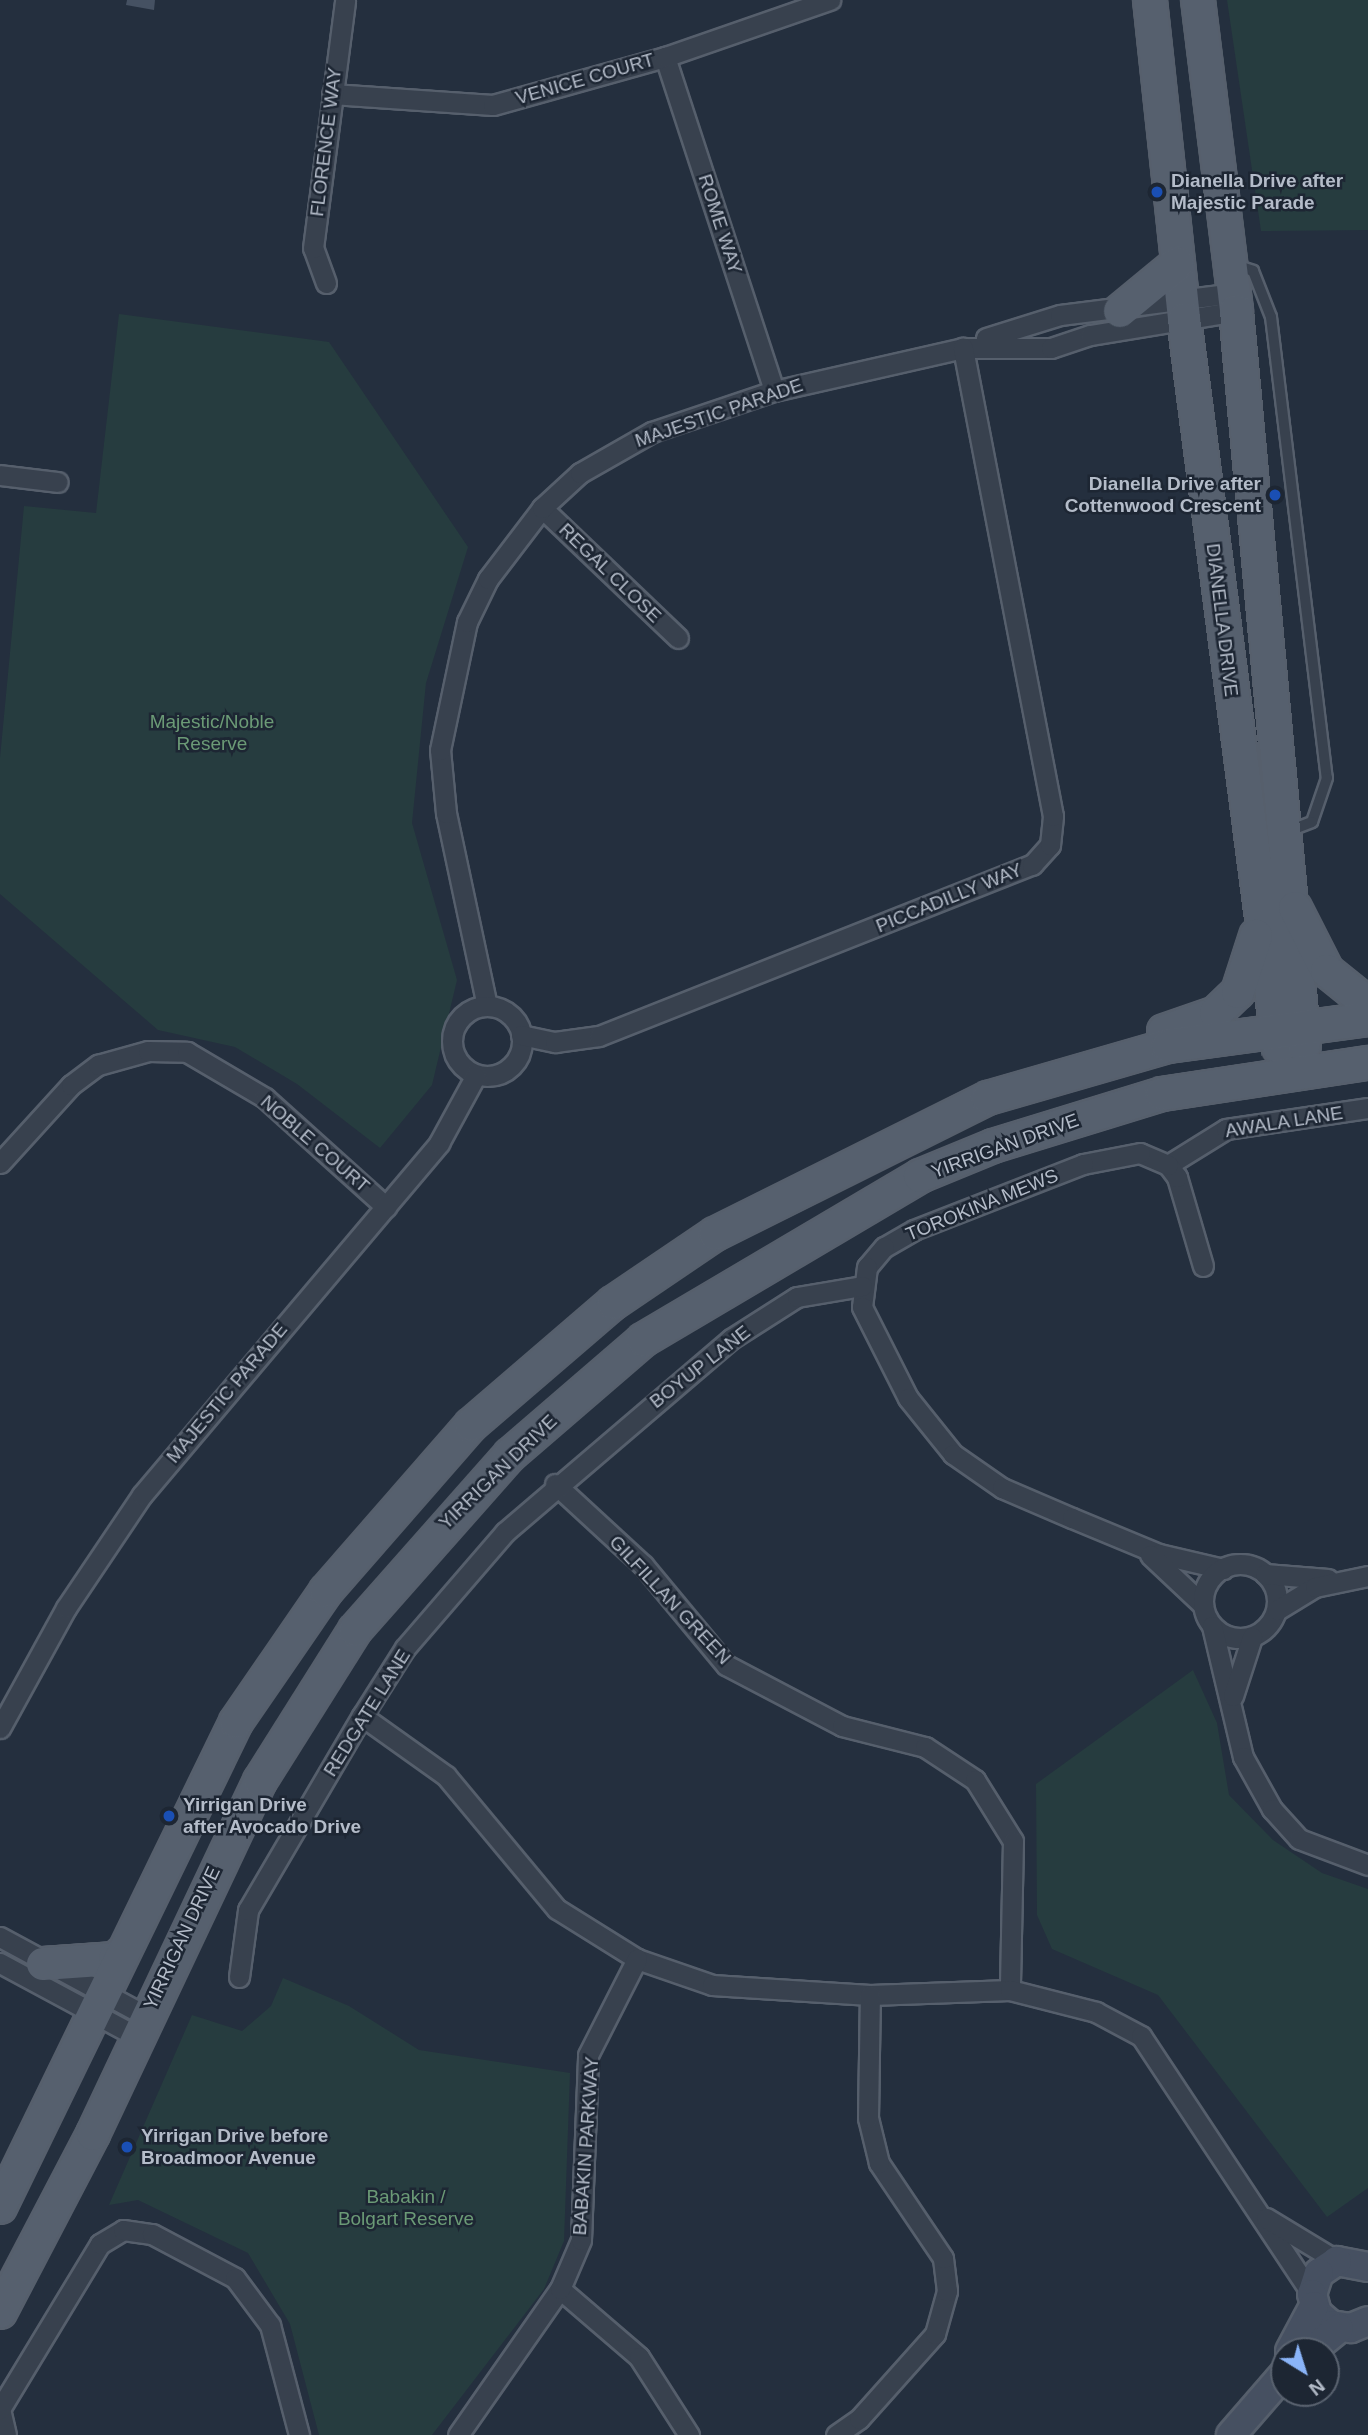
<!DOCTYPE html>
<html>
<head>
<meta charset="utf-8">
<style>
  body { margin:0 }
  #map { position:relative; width:1368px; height:2435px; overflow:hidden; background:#242f3e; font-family:Helvetica,sans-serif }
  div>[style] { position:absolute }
  .green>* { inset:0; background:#263c3f }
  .building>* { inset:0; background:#455162 }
  .roads { filter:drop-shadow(2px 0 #565f6c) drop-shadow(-2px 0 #565f6c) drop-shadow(0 2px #565f6c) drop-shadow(0 -2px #565f6c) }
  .lane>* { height:10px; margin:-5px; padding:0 5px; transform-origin:5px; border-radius:5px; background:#38414e }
  .street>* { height:19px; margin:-9.5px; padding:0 9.5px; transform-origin:9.5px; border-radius:9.5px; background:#38414e }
  .street>.ring { margin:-9.5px; padding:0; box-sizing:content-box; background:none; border:19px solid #38414e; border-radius:50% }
  .secondary>* { height:28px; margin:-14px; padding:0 14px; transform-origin:14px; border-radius:14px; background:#465061 }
  .primary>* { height:32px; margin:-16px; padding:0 16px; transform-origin:16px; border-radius:16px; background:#56606e }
  .dots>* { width:19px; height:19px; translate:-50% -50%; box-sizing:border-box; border:4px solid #1d2633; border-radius:50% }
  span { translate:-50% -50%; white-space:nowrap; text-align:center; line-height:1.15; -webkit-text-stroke:5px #1d2633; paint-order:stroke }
  .street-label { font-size:19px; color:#b4bcc9 }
  .poi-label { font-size:19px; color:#b4bcc9; font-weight:700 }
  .left { translate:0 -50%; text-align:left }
  .right { translate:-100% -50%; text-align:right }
  .park-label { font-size:19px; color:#6b9a76 }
  .north { position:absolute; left:1270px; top:2337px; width:70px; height:70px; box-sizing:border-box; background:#1d2633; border:2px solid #59626f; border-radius:50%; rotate:142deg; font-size:19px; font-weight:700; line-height:28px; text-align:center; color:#b4bcc9 }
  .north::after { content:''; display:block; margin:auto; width:24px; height:32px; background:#8ab4f8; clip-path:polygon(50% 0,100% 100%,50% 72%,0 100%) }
</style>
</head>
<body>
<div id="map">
  <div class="green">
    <div style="clip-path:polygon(1227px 0,1368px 0,1368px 230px,1261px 231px)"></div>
    <div style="clip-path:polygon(119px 314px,329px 342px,468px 547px,426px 683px,412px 823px,457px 980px,432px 1085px,380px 1148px,297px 1084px,235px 1047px,158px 1030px,0 894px,0 758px,24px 506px,96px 513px)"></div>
    <div style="clip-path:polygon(1193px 1670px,1217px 1723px,1229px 1795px,1273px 1840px,1322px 1873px,1368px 1889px,1368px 2188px,1327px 2217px,1158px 1995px,1052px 1949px,1037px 1915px,1036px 1784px)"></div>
    <div style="clip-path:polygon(283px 1978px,349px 2006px,419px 2050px,570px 2073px,564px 2241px,544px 2289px,432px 2435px,319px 2435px,290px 2324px,248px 2253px,138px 2200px,109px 2205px,192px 2015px,242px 2031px,271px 2006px)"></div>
  </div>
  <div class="building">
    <div style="clip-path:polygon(127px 0,155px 0,154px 10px,126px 5px)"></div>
  </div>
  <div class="roads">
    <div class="lane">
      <div style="left:1235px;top:265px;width:19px;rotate:18deg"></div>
      <div style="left:1253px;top:271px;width:49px;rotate:68.6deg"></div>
      <div style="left:1271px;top:317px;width:464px;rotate:83.1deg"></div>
      <div style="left:1327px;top:778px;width:46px;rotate:108.8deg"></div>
      <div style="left:1312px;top:822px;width:26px;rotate:159deg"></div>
    </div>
    <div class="street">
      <div style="left:665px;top:57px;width:351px;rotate:71.9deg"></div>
      <div style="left:332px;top:94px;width:161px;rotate:3.9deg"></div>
      <div style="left:493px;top:105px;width:179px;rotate:-15.6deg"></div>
      <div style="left:665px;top:57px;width:175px;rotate:-19.1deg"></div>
      <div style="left:326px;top:283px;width:37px;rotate:-110deg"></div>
      <div style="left:313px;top:248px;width:250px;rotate:-82.6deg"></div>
      <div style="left:986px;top:338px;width:77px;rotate:-17.3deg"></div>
      <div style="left:1060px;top:315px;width:175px;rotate:-7.2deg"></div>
      <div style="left:0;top:475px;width:58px;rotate:6.9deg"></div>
      <div style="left:542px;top:508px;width:188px;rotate:43.7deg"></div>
      <div style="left:487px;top:1006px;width:197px;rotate:-102deg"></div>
      <div style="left:446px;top:813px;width:63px;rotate:-95.4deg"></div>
      <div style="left:440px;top:750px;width:131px;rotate:-78.1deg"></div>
      <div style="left:467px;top:622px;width:48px;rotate:-64deg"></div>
      <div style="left:488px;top:579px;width:89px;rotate:-52.7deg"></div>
      <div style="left:542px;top:508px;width:52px;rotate:-42.6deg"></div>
      <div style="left:580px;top:473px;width:83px;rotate:-29.7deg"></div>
      <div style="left:652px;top:432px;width:129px;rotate:-18.6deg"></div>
      <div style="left:774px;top:391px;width:194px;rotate:-12.8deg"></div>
      <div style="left:963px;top:348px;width:88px"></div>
      <div style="left:1051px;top:348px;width:41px;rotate:-18.4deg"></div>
      <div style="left:1090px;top:335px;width:148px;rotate:-9.3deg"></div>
      <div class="ring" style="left:452px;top:1006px;width:51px;height:51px"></div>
      <div style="left:521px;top:1035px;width:35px;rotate:12deg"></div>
      <div style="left:555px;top:1042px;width:44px;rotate:-7.8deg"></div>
      <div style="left:599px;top:1036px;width:466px;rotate:-21.6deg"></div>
      <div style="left:1032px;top:865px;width:27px;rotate:-48deg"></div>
      <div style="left:1050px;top:845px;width:29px;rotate:-84deg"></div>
      <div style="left:1053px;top:816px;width:477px;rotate:-100.9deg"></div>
      <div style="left:0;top:1163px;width:105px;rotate:-47.7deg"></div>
      <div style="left:71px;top:1085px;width:34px;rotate:-37deg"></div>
      <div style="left:98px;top:1065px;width:52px;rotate:-15.6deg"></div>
      <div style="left:148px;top:1051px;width:39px;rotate:1deg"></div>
      <div style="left:187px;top:1052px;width:91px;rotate:30.5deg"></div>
      <div style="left:265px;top:1098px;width:163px;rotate:42deg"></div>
      <div style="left:1168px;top:1165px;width:68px;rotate:-31.8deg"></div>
      <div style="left:1226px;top:1129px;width:144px;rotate:-8.4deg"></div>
      <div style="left:1203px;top:1266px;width:93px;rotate:-106.3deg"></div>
      <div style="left:1177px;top:1177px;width:15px;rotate:-127deg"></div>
      <div style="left:1168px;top:1165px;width:30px;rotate:-157deg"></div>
      <div style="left:1140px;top:1153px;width:58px;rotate:169.1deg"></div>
      <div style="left:1083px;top:1164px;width:181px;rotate:158.7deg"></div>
      <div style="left:914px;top:1230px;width:34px;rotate:150deg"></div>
      <div style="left:884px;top:1247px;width:26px;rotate:130deg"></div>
      <div style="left:867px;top:1267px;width:40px;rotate:97.1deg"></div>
      <div style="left:862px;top:1307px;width:102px;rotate:63.2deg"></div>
      <div style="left:908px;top:1398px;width:72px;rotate:51.2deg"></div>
      <div style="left:953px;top:1454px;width:60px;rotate:34.8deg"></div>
      <div style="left:1002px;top:1488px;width:76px;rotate:23.2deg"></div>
      <div style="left:1072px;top:1518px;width:94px;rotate:22.5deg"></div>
      <div style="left:1159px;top:1554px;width:66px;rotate:13.2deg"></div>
      <div style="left:555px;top:1484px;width:120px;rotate:42.6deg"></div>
      <div style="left:643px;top:1565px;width:130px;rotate:50.3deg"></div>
      <div style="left:726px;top:1665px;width:131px;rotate:27.7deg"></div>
      <div style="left:842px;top:1726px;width:86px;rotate:14.2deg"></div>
      <div style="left:925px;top:1747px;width:60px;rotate:33.4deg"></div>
      <div style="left:975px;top:1780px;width:72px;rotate:58.1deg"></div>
      <div style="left:1013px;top:1841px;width:149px;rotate:91.2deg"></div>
      <div style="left:1150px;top:1555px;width:73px;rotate:43.3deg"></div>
      <div class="ring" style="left:1203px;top:1564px;width:55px;height:55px"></div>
      <div style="left:1265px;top:1574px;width:63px;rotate:4.5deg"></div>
      <div style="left:1277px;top:1610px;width:44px;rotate:-31.2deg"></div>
      <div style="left:1315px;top:1587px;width:54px;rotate:-11.7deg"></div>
      <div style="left:1212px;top:1626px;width:135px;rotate:76.7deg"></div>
      <div style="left:1243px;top:1757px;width:60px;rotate:60.9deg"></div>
      <div style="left:1272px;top:1809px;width:40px;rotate:48deg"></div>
      <div style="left:1299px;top:1839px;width:74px;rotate:20.6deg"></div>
      <div style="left:1233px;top:1696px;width:62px;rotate:-72.1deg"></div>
      <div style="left:362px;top:1716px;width:103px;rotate:35.5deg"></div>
      <div style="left:446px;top:1776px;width:173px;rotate:50.2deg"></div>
      <div style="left:557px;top:1909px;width:94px;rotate:32deg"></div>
      <div style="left:637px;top:1959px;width:79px;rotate:19.1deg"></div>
      <div style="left:712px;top:1985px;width:158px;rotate:3.6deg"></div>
      <div style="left:870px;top:1995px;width:140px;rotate:-2deg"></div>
      <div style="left:1010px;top:1990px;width:89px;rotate:14.3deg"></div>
      <div style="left:1096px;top:2012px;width:51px;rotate:28.1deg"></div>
      <div style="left:1141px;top:2036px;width:310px;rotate:56.5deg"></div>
      <div style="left:0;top:1728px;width:137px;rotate:-61.2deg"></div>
      <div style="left:66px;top:1608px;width:136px;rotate:-56.1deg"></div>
      <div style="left:142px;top:1495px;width:461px;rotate:-49.8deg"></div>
      <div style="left:439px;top:1143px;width:77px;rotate:-61.4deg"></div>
      <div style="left:0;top:1937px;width:166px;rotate:28.4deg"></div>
      <div style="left:0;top:1963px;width:154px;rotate:28.2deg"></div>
      <div style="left:239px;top:1977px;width:68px;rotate:-82.3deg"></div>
      <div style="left:248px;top:1910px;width:225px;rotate:-59.6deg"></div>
      <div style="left:362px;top:1716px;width:80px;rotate:-57.7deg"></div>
      <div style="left:405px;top:1648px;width:153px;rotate:-49.2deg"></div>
      <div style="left:505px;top:1532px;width:297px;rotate:-40.5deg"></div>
      <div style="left:731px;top:1339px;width:78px;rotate:-32.5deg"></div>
      <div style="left:797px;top:1297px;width:66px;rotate:-9.6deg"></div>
      <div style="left:1266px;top:2218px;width:83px;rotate:31.2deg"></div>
      <div style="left:560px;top:2289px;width:104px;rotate:40.7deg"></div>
      <div style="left:639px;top:2357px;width:93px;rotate:57.3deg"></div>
      <div style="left:6px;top:2435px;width:27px;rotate:-103deg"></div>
      <div style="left:0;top:2409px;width:193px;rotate:-58.8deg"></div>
      <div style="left:100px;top:2244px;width:27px;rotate:-31deg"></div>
      <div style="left:123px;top:2230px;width:29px;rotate:8deg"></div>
      <div style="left:152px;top:2234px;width:94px;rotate:27.9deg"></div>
      <div style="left:235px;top:2278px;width:59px;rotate:53.3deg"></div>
      <div style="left:270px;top:2325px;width:114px;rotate:75.2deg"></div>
      <div style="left:458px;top:2435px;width:178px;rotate:-55.1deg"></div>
      <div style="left:560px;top:2289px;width:53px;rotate:-66.8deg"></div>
      <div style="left:581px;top:2240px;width:185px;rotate:-87.8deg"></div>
      <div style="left:588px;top:2055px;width:108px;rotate:-63deg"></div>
      <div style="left:836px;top:2435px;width:28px;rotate:-35deg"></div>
      <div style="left:859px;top:2419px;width:114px;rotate:-48.2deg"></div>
      <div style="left:935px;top:2334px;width:45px;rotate:-74.4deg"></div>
      <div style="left:947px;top:2291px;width:33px;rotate:-97deg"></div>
      <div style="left:943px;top:2258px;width:115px;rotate:-124deg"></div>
      <div style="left:879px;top:2163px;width:46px;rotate:-103.7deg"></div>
      <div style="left:868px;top:2118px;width:123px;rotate:-89.1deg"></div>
    </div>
    <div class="secondary">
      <div style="left:1368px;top:2267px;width:32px;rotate:-169deg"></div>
      <div style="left:1337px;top:2261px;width:22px;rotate:146deg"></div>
      <div style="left:1319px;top:2273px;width:22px;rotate:108deg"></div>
      <div style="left:1312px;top:2294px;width:20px;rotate:75deg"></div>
      <div style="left:1317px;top:2313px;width:18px;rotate:41deg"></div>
      <div style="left:1331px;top:2325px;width:20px;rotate:9deg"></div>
      <div style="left:1351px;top:2328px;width:18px;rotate:-22deg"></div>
      <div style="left:1290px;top:2351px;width:51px;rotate:-61.9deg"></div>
      <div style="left:1311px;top:2351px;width:36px;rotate:-39deg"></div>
      <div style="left:1231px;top:2435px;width:81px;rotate:-49deg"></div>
    </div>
    <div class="primary">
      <div style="left:1150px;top:0;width:321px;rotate:83.9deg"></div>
      <div style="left:1184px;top:319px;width:735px;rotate:82.58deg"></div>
      <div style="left:1198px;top:0;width:313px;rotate:83deg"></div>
      <div style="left:1236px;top:311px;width:738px;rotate:84.71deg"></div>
      <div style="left:1120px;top:311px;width:75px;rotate:-39.6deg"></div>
      <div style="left:1295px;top:908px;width:71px;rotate:63.1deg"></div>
      <div style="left:1327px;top:971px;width:53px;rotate:38.8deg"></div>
      <div style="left:1164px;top:1031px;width:55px;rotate:-19.1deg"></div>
      <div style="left:1216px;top:1013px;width:30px;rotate:-44deg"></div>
      <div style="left:1238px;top:992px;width:59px;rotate:-72.2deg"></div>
      <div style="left:43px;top:1964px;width:72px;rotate:-4deg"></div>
      <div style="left:115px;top:1959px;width:11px;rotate:-41deg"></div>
      <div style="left:0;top:2207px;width:539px;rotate:-64.05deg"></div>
      <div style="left:236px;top:1722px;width:159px;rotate:-55.5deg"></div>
      <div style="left:326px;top:1591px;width:220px;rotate:-48.9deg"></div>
      <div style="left:471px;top:1425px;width:187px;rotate:-40.7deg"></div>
      <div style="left:613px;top:1303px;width:123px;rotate:-34.1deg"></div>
      <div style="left:715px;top:1234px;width:305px;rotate:-26.5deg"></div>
      <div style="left:988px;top:1098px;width:187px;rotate:-16.1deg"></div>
      <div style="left:1168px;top:1046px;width:202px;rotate:-7.7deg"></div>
      <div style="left:0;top:2312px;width:201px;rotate:-62.4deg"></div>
      <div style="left:93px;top:2134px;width:391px;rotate:-64.7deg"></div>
      <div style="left:260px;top:1781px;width:178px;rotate:-57.8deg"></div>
      <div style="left:355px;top:1630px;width:234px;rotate:-48.5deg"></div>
      <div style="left:510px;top:1455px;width:176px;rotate:-40.8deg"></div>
      <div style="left:643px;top:1340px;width:322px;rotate:-30.6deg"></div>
      <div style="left:920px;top:1176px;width:79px;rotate:-22.3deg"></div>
      <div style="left:993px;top:1146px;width:177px;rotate:-17.1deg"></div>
      <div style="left:1162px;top:1094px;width:208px;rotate:-8.6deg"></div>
    </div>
  </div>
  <div class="dots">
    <div style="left:1157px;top:192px;background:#1a4fb4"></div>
    <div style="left:1275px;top:495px;background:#1a4fb4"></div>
    <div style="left:169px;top:1816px;background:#1a4fb4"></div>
    <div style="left:127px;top:2147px;background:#1a4fb4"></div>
  </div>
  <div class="street-label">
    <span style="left:585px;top:79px;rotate:-16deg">VENICE COURT</span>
    <span style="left:326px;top:142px;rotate:-83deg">FLORENCE WAY</span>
    <span style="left:720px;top:224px;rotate:72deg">ROME WAY</span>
    <span style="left:719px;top:413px;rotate:-19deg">MAJESTIC PARADE</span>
    <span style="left:610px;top:573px;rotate:44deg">REGAL CLOSE</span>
    <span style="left:1222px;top:620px;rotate:83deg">DIANELLA DRIVE</span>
    <span style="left:949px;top:898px;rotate:-22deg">PICCADILLY WAY</span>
    <span style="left:1284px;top:1122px;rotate:-9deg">AWALA LANE</span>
    <span style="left:315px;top:1144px;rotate:41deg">NOBLE COURT</span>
    <span style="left:1005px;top:1146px;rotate:-20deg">YIRRIGAN DRIVE</span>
    <span style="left:982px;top:1205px;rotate:-22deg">TOROKINA MEWS</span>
    <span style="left:700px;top:1367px;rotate:-38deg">BOYUP LANE</span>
    <span style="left:227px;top:1393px;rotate:-50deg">MAJESTIC PARADE</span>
    <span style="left:498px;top:1472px;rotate:-44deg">YIRRIGAN DRIVE</span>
    <span style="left:670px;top:1600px;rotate:47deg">GILFILLAN GREEN</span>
    <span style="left:367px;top:1713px;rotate:-58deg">REDGATE LANE</span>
    <span style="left:182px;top:1938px;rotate:-65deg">YIRRIGAN DRIVE</span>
    <span style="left:586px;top:2146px;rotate:-86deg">BABAKIN PARKWAY</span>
  </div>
  <div class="poi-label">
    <span class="left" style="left:1171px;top:192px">Dianella Drive after<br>Majestic Parade</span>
    <span class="right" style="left:1261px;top:495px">Dianella Drive after<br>Cottenwood Crescent</span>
    <span class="left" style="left:183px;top:1816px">Yirrigan Drive<br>after Avocado Drive</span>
    <span class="left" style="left:141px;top:2147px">Yirrigan Drive before<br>Broadmoor Avenue</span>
  </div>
  <div class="park-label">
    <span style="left:212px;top:733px">Majestic/Noble<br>Reserve</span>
    <span style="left:406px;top:2208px">Babakin /<br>Bolgart Reserve</span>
  </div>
  <div class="north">N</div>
</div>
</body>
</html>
